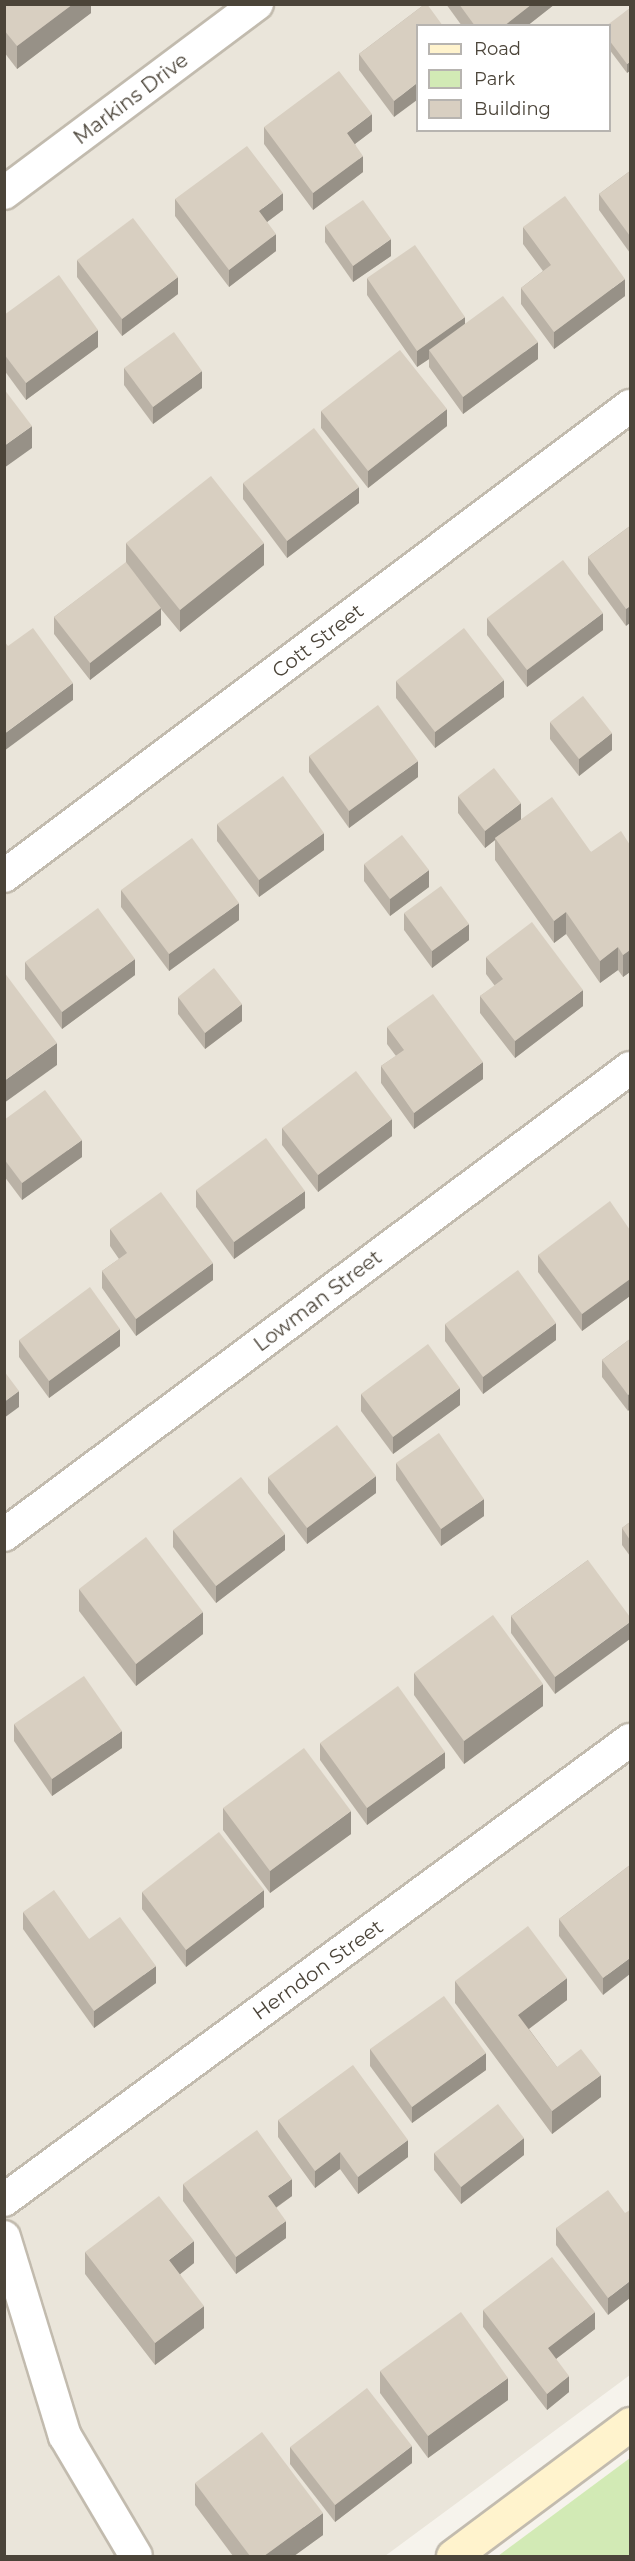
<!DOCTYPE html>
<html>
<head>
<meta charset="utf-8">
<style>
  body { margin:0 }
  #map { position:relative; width:635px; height:2561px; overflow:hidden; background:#f6f3ec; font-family:Montserrat,sans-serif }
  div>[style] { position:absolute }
  .residential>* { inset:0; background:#eae5da }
  .green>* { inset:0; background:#d2eab5 }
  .roads { filter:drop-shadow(2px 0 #c2bbae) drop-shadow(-2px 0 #c2bbae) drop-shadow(0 2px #c2bbae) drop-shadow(0 -2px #c2bbae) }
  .street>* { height:32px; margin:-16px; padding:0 16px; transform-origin:16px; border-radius:16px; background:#fff }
  .secondary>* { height:33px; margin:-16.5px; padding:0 16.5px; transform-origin:16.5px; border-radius:16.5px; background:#fff3cd }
  .wall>* { inset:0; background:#bab2a6 }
  .shaded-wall>* { inset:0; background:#979187 }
  .building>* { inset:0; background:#d8cfc1 }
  span { translate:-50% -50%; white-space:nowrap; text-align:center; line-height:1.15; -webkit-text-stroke:6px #fff; paint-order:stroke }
  .street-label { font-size:20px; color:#4b4439 }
  .frame { position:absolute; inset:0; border:6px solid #4b4439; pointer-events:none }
  .legend { position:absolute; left:416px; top:24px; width:195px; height:108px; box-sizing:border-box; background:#fff; border:2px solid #b7b4b0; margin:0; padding:8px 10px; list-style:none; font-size:18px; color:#4b4439 }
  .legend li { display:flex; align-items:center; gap:12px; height:30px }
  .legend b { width:30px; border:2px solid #b7b4b0 }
</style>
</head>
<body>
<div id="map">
  <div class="residential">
    <div style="clip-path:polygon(evenodd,5px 5px,630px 5px,630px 2375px,385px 2556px,5px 2556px,5px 5px,418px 26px,610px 26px,610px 130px,418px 130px,418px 26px)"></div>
  </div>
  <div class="green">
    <div style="clip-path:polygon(630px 2458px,630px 2556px,498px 2556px)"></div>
  </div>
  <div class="roads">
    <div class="street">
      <div style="left:4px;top:193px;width:316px;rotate:-36.8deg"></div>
      <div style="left:4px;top:876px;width:783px;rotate:-36.9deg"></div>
      <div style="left:4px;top:1535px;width:781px;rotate:-36.72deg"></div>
      <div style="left:4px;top:2200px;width:777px;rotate:-36.31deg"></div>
      <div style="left:4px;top:2237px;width:208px;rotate:73deg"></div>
      <div style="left:65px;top:2436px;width:139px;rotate:59.4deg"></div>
    </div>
    <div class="secondary">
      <div style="left:453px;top:2556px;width:221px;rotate:-36.7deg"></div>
    </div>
  </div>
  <div class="wall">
    <div style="clip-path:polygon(4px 4px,91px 4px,91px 13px,17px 69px,4px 52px)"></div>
    <div style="clip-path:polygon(425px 4px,394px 117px,359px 70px,359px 54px)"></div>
    <div style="clip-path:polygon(446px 4px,555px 4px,527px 26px,462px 26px)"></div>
    <div style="clip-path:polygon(630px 8px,627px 73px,609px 49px,609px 26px)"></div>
    <div style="clip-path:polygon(264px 127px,372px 131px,355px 144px,363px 172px,313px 210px,264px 144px)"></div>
    <div style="clip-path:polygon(630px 171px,630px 253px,599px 210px,599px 194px)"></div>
    <div style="clip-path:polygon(175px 199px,283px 210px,267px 222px,276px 251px,229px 287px,175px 216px)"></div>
    <div style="clip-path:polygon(325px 226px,391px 256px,353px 282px,325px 242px)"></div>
    <div style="clip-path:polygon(523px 227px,625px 296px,554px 349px,521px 304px,521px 288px,543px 271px,523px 244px)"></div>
    <div style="clip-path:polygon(77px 260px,178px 294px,122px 336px,77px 277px)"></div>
    <div style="clip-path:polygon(367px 278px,465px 324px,538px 359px,463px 414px,429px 367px,429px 359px,417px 367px,367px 295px)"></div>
    <div style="clip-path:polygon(4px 315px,98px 347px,26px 400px,4px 370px)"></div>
    <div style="clip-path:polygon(124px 368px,202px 388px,153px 424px,124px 385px)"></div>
    <div style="clip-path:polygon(321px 411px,447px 426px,368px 488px,321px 428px)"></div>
    <div style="clip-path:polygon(243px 483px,359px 503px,287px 558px,243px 499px)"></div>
    <div style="clip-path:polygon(630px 526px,626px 626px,588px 574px,588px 557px)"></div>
    <div style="clip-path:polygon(126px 543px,264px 565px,180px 632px,161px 609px,161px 625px,90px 680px,54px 634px,54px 617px,126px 563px)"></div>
    <div style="clip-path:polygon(487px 618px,603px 630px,527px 687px,487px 635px)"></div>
    <div style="clip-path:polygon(396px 681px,504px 697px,435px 748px,396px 698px)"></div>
    <div style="clip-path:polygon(550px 722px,612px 750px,579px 776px,550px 739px)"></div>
    <div style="clip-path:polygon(309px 756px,418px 777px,349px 828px,309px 772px)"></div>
    <div style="clip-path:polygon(458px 796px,521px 819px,591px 852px,630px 845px,630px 972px,623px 977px,618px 970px,600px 983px,566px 934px,554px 943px,495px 860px,495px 840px,485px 848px,458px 813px)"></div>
    <div style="clip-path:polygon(217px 824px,324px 850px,259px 897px,217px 841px)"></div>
    <div style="clip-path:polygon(364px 864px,429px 887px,390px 916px,364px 881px)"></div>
    <div style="clip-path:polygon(121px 890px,239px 920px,169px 971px,121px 907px)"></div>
    <div style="clip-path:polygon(404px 913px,469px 940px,432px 968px,404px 930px)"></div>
    <div style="clip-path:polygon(486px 957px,583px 1006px,515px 1058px,480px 1013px,480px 996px,495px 986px,486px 974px)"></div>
    <div style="clip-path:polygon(25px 962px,135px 975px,62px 1029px,25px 979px)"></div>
    <div style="clip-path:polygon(178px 997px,242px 1021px,205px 1049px,178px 1014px)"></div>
    <div style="clip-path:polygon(387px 1027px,483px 1079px,414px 1129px,381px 1083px,381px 1066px,396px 1056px,387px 1044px)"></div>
    <div style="clip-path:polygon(4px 1120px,82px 1157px,22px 1200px,4px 1176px)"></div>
    <div style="clip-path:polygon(282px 1128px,392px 1136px,318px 1192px,282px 1145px)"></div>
    <div style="clip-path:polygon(196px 1190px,305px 1208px,234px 1259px,196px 1207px)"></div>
    <div style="clip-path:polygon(110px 1229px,213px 1280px,136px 1336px,102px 1288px,102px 1271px,119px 1259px,110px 1246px)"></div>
    <div style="clip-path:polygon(630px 1230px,630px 1296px,582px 1331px,538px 1272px,538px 1255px)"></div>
    <div style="clip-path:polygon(445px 1324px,556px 1340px,483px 1394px,445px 1341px)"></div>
    <div style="clip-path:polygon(630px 1339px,628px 1411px,602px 1377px,602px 1360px)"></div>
    <div style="clip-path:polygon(19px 1340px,120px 1346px,49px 1398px,19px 1357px)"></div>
    <div style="clip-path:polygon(361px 1394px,460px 1405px,393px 1454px,361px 1411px)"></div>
    <div style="clip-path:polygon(396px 1463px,484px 1516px,441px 1546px,396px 1480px)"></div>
    <div style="clip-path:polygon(268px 1477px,376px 1493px,307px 1544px,268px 1493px)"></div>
    <div style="clip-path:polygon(630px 1522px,630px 1556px,622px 1545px,622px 1528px)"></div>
    <div style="clip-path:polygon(173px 1530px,285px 1550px,216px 1603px,173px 1547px)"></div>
    <div style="clip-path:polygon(588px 1560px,555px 1694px,511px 1633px,511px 1616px)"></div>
    <div style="clip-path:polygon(79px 1589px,203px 1634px,136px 1686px,79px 1611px)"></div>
    <div style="clip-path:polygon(414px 1673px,543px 1706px,464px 1764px,414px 1695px)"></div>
    <div style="clip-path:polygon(14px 1724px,122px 1748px,52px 1796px,14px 1741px)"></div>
    <div style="clip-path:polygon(320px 1743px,445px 1768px,367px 1825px,320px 1760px)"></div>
    <div style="clip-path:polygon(223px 1808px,351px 1834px,270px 1893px,223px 1830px)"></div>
    <div style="clip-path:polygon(630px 1865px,603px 1995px,559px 1936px,559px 1919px)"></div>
    <div style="clip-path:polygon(142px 1892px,264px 1907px,186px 1967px,142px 1909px)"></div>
    <div style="clip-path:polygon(23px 1912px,89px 1939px,156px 1983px,94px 2028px,23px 1929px)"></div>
    <div style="clip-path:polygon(455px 1981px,567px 2000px,529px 2029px,557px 2067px,601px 2097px,552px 2134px,455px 2003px)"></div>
    <div style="clip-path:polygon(370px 2049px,486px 2070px,412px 2123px,370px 2066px)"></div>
    <div style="clip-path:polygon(278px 2120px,408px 2157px,358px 2194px,340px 2169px,315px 2188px,278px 2137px)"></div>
    <div style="clip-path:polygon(434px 2153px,524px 2155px,461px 2204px,434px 2170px)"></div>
    <div style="clip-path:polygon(183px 2184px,292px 2196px,276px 2208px,286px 2238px,236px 2274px,183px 2201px)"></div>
    <div style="clip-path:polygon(625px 2213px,608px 2315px,556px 2245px,556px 2228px)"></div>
    <div style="clip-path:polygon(85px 2252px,194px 2263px,180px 2274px,204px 2328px,155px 2365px,85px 2274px)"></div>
    <div style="clip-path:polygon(483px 2310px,595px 2329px,556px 2359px,569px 2392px,547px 2410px,483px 2327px)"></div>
    <div style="clip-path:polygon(380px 2371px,508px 2400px,428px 2458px,380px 2393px)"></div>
    <div style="clip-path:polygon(290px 2447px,412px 2463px,335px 2522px,290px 2464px)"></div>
    <div style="clip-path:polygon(195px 2483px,323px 2535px,294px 2556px,233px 2556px,195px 2505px)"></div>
  </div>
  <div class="shaded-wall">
    <div style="clip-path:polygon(73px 4px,91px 4px,91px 13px,17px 69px,17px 46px)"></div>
    <div style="clip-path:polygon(532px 4px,555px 4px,527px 26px,504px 26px)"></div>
    <div style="clip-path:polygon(630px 62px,630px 71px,627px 73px,627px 64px)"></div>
    <div style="clip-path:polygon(417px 83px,417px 100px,394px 117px,394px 101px)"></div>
    <div style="clip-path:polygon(372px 114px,372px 131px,347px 150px,347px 133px)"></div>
    <div style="clip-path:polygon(363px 156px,363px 172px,313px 210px,313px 193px)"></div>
    <div style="clip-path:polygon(283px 193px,283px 210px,259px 228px,259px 211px)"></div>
    <div style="clip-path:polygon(276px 234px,276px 251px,229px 287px,229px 270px)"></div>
    <div style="clip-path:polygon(391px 239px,391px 256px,353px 282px,353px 266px)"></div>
    <div style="clip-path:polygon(178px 277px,178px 294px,122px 336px,122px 319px)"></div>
    <div style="clip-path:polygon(625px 279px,625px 296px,554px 349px,554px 332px)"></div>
    <div style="clip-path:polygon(465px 317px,465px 334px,429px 350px,429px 359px,417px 367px,417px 351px)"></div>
    <div style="clip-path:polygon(98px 330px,98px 347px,26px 400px,26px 383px)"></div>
    <div style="clip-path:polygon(538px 342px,538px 359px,463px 414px,463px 397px)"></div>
    <div style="clip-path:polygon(202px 371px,202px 388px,153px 424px,153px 407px)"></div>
    <div style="clip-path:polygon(447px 409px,447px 426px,368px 488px,368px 471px)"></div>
    <div style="clip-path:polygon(32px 426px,32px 448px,4px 468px,4px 446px)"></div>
    <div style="clip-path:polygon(359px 487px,359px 503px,287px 558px,287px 541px)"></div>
    <div style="clip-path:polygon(264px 543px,264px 565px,180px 632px,180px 610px)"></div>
    <div style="clip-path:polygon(630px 606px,630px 623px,626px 626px,626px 609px)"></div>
    <div style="clip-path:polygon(161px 608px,161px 625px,90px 680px,90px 663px)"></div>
    <div style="clip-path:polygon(603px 613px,603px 630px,527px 687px,527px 670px)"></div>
    <div style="clip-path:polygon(504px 680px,504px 697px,435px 748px,435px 732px)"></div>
    <div style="clip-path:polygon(73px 683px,73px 700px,4px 751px,4px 734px)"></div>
    <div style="clip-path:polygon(612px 733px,612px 750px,579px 776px,579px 759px)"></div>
    <div style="clip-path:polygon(418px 761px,418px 777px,349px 828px,349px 811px)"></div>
    <div style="clip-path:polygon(521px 803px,521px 820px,495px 838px,495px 840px,485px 848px,485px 831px)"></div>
    <div style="clip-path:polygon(324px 833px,324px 850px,259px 897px,259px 880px)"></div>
    <div style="clip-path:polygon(429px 870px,429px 887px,390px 916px,390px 899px)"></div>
    <div style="clip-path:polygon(239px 903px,239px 920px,169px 971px,169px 954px)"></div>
    <div style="clip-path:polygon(566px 912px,566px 934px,554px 943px,554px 921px)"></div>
    <div style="clip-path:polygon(469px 924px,469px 940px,432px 968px,432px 951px)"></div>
    <div style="clip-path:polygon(618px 947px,618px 970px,600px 983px,600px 961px)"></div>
    <div style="clip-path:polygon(630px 950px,630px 972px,623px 977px,623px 955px)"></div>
    <div style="clip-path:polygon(135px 959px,135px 975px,62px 1029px,62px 1012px)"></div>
    <div style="clip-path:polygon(583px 990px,583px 1006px,515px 1058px,515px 1041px)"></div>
    <div style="clip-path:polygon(242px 1004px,242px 1021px,205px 1049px,205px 1033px)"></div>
    <div style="clip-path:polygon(57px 1043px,57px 1065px,4px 1103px,4px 1081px)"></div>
    <div style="clip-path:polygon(483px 1062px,483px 1079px,414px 1129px,414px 1113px)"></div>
    <div style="clip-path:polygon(392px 1119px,392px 1136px,318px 1192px,318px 1175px)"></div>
    <div style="clip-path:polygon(82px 1140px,82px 1157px,22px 1200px,22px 1183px)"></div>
    <div style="clip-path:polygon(305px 1191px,305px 1208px,234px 1259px,234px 1242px)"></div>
    <div style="clip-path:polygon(213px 1263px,213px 1280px,136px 1336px,136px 1319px)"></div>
    <div style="clip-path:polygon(630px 1279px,630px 1296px,582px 1331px,582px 1314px)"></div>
    <div style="clip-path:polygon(556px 1323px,556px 1340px,483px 1394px,483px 1377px)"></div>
    <div style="clip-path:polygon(120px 1329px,120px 1346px,49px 1398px,49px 1381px)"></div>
    <div style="clip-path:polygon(460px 1388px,460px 1405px,393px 1454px,393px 1437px)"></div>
    <div style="clip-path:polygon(19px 1391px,19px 1407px,4px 1418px,4px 1402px)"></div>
    <div style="clip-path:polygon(630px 1393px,630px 1409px,628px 1411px,628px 1395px)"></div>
    <div style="clip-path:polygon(376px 1476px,376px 1493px,307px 1544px,307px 1528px)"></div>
    <div style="clip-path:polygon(484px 1499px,484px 1516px,441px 1546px,441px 1529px)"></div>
    <div style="clip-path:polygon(285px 1534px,285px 1550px,216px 1603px,216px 1586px)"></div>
    <div style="clip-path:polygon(203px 1612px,203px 1634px,136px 1686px,136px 1664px)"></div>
    <div style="clip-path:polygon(630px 1622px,630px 1639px,555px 1694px,555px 1677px)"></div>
    <div style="clip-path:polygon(543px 1684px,543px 1706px,464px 1764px,464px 1741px)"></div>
    <div style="clip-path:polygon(122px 1731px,122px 1748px,52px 1796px,52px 1779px)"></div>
    <div style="clip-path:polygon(445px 1752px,445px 1768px,367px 1825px,367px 1808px)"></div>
    <div style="clip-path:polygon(351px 1811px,351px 1834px,270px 1893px,270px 1871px)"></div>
    <div style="clip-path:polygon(264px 1890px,264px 1907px,186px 1967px,186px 1950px)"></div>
    <div style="clip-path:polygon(630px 1958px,630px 1974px,603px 1995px,603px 1978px)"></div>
    <div style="clip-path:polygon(156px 1966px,156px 1983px,94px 2028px,94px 2011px)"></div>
    <div style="clip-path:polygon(567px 1978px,567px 2000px,518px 2037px,518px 2015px)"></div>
    <div style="clip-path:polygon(486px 2053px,486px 2070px,412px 2123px,412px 2107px)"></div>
    <div style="clip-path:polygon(601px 2075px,601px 2097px,552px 2134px,552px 2111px)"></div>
    <div style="clip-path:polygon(524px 2138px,524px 2155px,461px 2204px,461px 2187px)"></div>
    <div style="clip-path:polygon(408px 2140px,408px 2157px,358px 2194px,358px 2177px)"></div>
    <div style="clip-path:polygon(340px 2152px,340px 2169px,315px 2188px,315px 2171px)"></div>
    <div style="clip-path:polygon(292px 2179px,292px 2196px,268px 2213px,268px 2196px)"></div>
    <div style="clip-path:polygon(286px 2221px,286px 2238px,236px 2274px,236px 2257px)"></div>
    <div style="clip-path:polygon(194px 2241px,194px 2263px,169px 2283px,169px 2260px)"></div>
    <div style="clip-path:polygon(630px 2281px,630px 2298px,608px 2315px,608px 2298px)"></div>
    <div style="clip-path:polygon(204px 2306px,204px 2328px,155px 2365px,155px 2343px)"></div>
    <div style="clip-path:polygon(595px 2312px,595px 2329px,548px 2365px,548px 2348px)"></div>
    <div style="clip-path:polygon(569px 2376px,569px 2392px,547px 2410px,547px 2394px)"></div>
    <div style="clip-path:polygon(508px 2378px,508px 2400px,428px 2458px,428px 2436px)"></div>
    <div style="clip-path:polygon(412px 2446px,412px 2463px,335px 2522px,335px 2505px)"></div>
    <div style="clip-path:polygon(323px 2513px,323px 2535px,294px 2556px,264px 2556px)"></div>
  </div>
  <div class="building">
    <div style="clip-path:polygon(4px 4px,73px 4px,17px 46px,4px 30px)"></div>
    <div style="clip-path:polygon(425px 4px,427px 4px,443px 26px,417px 26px,417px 83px,394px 101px,359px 54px)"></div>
    <div style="clip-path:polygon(459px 4px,532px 4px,504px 26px,475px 26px)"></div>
    <div style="clip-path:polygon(630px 8px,630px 62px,627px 64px,609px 40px,609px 26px,606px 26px)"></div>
    <div style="clip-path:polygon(339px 71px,372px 114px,347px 133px,363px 156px,313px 193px,264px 127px)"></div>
    <div style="clip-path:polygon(247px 146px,283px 193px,259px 211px,276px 234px,229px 270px,175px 199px)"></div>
    <div style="clip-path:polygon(630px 171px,630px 236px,599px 194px)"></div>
    <div style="clip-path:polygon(565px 196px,625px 279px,554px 332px,521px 288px,551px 265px,523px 227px)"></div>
    <div style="clip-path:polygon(363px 200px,391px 239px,353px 266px,325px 226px)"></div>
    <div style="clip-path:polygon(133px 218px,178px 277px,122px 319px,77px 260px)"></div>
    <div style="clip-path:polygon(415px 245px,465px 317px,417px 351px,367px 278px)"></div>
    <div style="clip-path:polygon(59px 275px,98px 330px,26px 383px,4px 354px,4px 315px)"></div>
    <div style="clip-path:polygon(503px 296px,538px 342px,463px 397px,429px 350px)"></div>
    <div style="clip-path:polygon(174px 332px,202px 371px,153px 407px,124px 368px)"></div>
    <div style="clip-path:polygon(400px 350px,447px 409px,368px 471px,321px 411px)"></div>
    <div style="clip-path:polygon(4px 389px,32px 426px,4px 446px)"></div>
    <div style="clip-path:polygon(314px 428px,359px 487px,287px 541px,243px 483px)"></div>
    <div style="clip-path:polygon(211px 476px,264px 543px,180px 610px,126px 543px)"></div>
    <div style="clip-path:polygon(630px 526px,630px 606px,626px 609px,588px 557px)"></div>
    <div style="clip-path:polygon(563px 560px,603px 613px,527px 670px,487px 618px)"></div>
    <div style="clip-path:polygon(126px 562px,161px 608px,90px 663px,54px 617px)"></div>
    <div style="clip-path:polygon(33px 628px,73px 683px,4px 734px,4px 641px,8px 646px)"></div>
    <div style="clip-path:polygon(464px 628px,504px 680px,435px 732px,396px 681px)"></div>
    <div style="clip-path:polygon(583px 696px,612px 733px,579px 759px,550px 722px)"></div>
    <div style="clip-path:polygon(378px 705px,418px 761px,349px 811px,309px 756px)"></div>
    <div style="clip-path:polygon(494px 768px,521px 803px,485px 831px,458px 796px)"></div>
    <div style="clip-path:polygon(283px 776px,324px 833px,259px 880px,217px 824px)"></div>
    <div style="clip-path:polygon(552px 797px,591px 852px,621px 831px,630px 845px,630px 950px,623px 955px,618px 947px,600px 961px,566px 912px,554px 921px,495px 838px)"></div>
    <div style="clip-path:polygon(402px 835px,429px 870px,390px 899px,364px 864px)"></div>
    <div style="clip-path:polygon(192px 838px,239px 903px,169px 954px,121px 890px)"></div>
    <div style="clip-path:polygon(441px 886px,469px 924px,432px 951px,404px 913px)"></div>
    <div style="clip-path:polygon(98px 908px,135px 959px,62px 1012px,25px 962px)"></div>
    <div style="clip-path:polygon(532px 922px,583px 990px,515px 1041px,480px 996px,503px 979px,486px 957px)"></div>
    <div style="clip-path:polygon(214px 968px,242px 1004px,205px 1033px,178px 997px)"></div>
    <div style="clip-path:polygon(4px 972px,57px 1043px,4px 1081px)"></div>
    <div style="clip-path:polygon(433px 994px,483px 1062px,414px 1113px,381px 1066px,404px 1050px,387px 1027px)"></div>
    <div style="clip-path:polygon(356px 1071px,392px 1119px,318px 1175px,282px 1128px)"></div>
    <div style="clip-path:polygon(45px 1090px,82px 1140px,22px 1183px,4px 1159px,4px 1120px)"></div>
    <div style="clip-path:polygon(266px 1138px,305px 1191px,234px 1242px,196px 1190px)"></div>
    <div style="clip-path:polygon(161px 1192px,213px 1263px,136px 1319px,102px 1271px,127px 1253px,110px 1229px)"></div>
    <div style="clip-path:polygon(610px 1201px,630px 1230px,630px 1279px,582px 1314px,538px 1255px)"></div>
    <div style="clip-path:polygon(518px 1270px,556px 1323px,483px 1377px,445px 1324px)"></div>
    <div style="clip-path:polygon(90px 1287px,120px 1329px,49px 1381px,19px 1340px)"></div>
    <div style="clip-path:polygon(630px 1339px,630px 1393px,628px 1395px,602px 1360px)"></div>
    <div style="clip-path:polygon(428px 1344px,460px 1388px,393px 1437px,361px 1394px)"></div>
    <div style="clip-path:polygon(4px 1371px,19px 1391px,4px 1402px)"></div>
    <div style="clip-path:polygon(337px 1425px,376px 1476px,307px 1528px,268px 1477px)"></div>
    <div style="clip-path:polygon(439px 1433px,484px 1499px,441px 1529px,396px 1463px)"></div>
    <div style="clip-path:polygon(241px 1477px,285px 1534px,216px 1586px,173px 1530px)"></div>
    <div style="clip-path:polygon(630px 1522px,630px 1540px,622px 1528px)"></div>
    <div style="clip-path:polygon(146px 1537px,203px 1612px,136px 1664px,79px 1589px)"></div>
    <div style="clip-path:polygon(588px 1560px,630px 1617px,630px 1622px,555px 1677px,511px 1616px)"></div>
    <div style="clip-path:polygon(493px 1615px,543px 1684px,464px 1741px,414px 1673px)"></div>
    <div style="clip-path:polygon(84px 1676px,122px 1731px,52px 1779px,14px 1724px)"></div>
    <div style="clip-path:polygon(398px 1686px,445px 1752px,367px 1808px,320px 1743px)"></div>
    <div style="clip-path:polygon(304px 1748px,351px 1811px,270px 1871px,223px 1808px)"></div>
    <div style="clip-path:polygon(219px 1832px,264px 1890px,186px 1950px,142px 1892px)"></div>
    <div style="clip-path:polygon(630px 1865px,630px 1958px,603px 1978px,559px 1919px)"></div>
    <div style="clip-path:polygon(54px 1890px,89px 1939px,120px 1917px,156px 1966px,94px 2011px,23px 1912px)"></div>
    <div style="clip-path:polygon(528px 1926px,567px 1978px,518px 2015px,557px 2067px,581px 2049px,601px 2075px,552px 2111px,455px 1981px)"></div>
    <div style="clip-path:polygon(444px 1996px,486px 2053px,412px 2107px,370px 2049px)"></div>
    <div style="clip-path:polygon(353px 2065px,408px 2140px,358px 2177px,340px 2152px,315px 2171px,278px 2120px)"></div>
    <div style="clip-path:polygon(498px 2104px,524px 2138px,461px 2187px,434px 2153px)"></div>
    <div style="clip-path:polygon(257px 2130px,292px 2179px,268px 2196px,286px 2221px,236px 2257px,183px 2184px)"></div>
    <div style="clip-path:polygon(608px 2190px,625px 2213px,630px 2210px,630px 2281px,608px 2298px,556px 2228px)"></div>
    <div style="clip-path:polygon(159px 2196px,194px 2241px,169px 2260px,204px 2306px,155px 2343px,85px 2252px)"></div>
    <div style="clip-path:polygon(552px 2257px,595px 2312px,548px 2348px,569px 2376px,547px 2394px,483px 2310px)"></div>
    <div style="clip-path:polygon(461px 2312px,508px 2378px,428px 2436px,380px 2371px)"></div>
    <div style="clip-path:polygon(367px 2388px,412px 2446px,335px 2505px,290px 2447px)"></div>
    <div style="clip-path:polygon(262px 2432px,323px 2513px,264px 2556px,250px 2556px,195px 2483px)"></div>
  </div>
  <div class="street-label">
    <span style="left:131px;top:99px;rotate:-37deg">Markins Drive</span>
    <span style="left:318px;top:641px;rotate:-37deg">Cott Street</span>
    <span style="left:318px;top:1301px;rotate:-37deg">Lowman Street</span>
    <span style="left:318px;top:1970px;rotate:-36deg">Herndon Street</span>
  </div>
  <div class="frame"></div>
  <ul class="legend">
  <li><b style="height:8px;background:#fff3cd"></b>Road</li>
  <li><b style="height:16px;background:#d2eab5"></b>Park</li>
  <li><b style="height:16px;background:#d8cfc1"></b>Building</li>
  </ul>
</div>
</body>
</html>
